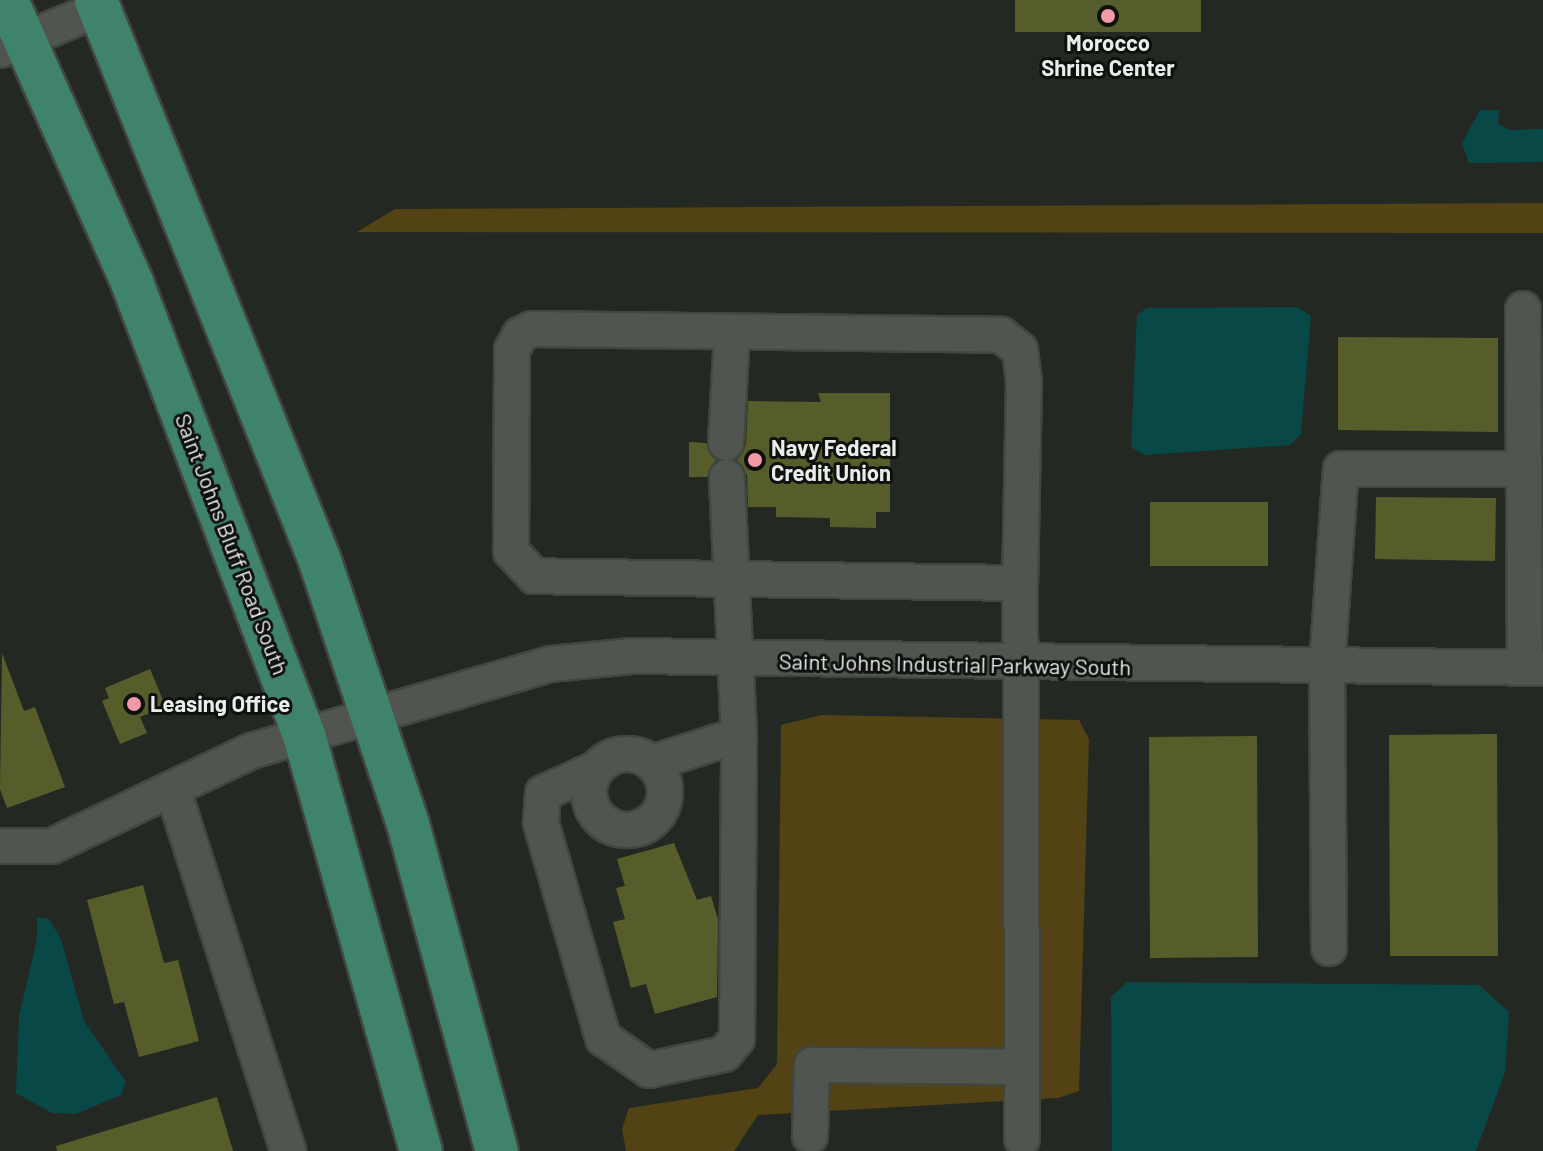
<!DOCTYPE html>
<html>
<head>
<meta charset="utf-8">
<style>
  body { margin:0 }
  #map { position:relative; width:1543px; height:1151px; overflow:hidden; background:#232922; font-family:Barlow,sans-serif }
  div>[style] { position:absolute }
  .green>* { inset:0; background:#534214 }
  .water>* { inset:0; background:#084847 }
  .building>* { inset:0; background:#575d2a }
  .roads { filter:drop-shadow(2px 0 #414641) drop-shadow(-2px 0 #414641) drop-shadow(0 2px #414641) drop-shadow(0 -2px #414641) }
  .minor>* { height:34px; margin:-17px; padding:0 17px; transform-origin:17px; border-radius:17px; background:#50564f }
  .minor>.ring { margin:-17px; padding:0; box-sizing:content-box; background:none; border:34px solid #50564f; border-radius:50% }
  .major>* { height:42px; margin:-21px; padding:0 21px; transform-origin:21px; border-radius:21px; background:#40836c }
  .dots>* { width:22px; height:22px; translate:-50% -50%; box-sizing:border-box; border:4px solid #0e100e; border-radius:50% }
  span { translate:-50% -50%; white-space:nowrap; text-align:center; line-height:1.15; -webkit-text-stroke:6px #0e100e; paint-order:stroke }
  .poi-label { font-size:22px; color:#eaeeea; font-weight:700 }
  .left { translate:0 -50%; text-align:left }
  .street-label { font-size:22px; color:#eaeeea }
</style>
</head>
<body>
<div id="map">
  <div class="green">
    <div style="clip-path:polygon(1543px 203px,1543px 233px,357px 232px,395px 209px)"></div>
    <div style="clip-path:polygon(822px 715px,1079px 720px,1089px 739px,1079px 1091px,1058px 1098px,758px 1115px,734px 1151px,626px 1151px,622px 1129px,629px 1108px,758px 1088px,777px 1064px,781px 725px)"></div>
  </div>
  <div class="water">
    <div style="clip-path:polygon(1480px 110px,1499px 110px,1498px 124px,1510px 130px,1543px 129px,1543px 162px,1469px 163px,1462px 143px)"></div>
    <div style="clip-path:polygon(1297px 307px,1311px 316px,1301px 434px,1290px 445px,1145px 455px,1131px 447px,1137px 315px,1147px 308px)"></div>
    <div style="clip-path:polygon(37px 917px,49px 919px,61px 939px,84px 1021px,126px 1082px,121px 1095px,76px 1114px,52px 1113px,16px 1093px,19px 1016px,37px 939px)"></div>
    <div style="clip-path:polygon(1127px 982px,1479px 985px,1509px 1012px,1505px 1072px,1476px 1151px,1112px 1151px,1111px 997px)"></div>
  </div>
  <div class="building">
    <div style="clip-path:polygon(1015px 0,1201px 0,1201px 32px,1015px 32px)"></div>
    <div style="clip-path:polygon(1338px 337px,1498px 338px,1498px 432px,1338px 430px)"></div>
    <div style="clip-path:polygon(818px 393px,890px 393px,890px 512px,876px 512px,876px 528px,830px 527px,830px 518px,776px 517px,776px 507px,748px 507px,747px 475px,737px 460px,746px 444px,748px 401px,821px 402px)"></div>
    <div style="clip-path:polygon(689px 442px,706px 443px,716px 460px,707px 477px,689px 477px)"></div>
    <div style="clip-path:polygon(1376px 497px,1496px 498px,1495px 561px,1375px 559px)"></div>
    <div style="clip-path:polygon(1150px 502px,1268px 502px,1268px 566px,1150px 566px)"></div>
    <div style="clip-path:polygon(2px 653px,24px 711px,35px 707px,65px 787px,7px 808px,0 789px)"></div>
    <div style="clip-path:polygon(150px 669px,166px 707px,140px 717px,147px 733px,120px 744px,102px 701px,109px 698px,105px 688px)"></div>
    <div style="clip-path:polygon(1497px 734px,1498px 956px,1390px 956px,1389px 735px)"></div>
    <div style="clip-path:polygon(1257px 736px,1258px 957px,1150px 958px,1149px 737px)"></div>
    <div style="clip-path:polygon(674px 843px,697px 900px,711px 896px,718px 919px,717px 997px,655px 1014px,646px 984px,631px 988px,613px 922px,625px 919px,616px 888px,625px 886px,617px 859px)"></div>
    <div style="clip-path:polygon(143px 885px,164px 963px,178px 960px,199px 1041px,139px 1057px,124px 1002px,114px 1004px,87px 900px)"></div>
    <div style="clip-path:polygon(217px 1097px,233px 1151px,57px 1151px,56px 1146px)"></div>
  </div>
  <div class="roads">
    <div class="minor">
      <div style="left:0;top:50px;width:107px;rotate:-22.5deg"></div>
      <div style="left:1523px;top:309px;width:359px;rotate:89.7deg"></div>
      <div style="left:726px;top:443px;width:111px;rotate:-86.9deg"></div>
      <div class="ring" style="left:589px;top:754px;width:42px;height:42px"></div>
      <div style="left:652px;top:763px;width:91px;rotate:-17.8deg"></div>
      <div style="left:596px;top:769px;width:58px;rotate:155.6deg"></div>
      <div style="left:543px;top:793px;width:30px;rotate:94deg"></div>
      <div style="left:541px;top:823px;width:224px;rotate:73.9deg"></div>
      <div style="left:603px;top:1038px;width:56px;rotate:34.8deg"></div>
      <div style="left:649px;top:1070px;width:77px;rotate:-12deg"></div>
      <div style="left:724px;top:1054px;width:20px;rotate:-49deg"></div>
      <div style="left:737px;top:1039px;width:304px;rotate:-89.6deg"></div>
      <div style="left:739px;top:735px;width:258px;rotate:-92.7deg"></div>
      <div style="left:173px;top:790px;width:379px;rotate:72.3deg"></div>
      <div style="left:0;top:846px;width:52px"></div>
      <div style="left:52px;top:846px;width:221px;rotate:-25.5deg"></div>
      <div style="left:251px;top:751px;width:311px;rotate:-16.2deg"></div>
      <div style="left:550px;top:664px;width:81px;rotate:-5.6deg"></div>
      <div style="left:631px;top:656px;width:912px;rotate:0.75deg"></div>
      <div style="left:1329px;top:948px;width:281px;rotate:-90.4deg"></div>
      <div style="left:1327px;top:667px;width:198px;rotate:-86deg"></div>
      <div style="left:1341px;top:469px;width:182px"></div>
      <div style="left:1022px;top:1067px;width:72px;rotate:90deg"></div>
      <div style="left:810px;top:1136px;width:71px;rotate:-88.4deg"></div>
      <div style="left:812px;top:1065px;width:210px;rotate:0.5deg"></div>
      <div style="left:1022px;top:1067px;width:484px;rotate:-90.2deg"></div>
      <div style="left:1020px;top:583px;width:486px;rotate:-179.2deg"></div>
      <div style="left:534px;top:576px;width:34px;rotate:-133deg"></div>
      <div style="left:511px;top:551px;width:201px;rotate:-89.7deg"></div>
      <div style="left:512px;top:350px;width:17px;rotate:-62deg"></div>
      <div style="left:520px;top:335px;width:13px;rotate:-27deg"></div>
      <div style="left:532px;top:329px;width:469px;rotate:0.7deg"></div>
      <div style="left:1001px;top:335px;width:24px;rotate:38deg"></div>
      <div style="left:1020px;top:350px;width:31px;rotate:83deg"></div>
      <div style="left:1024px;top:381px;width:202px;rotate:91.1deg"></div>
    </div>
    <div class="major">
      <div style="left:7px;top:0;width:312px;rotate:66.1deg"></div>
      <div style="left:133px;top:285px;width:481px;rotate:69.2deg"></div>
      <div style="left:304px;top:735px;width:432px;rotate:74.3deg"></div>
      <div style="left:96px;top:0;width:601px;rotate:68.22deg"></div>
      <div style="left:319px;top:558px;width:280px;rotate:71.5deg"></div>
      <div style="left:408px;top:824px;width:339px;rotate:74.8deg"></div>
    </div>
  </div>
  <div class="dots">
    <div style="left:1108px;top:16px;background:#f39aa8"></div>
    <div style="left:755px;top:460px;background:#f39aa8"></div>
    <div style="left:134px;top:704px;background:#f39aa8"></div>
  </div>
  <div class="poi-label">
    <span style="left:1108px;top:55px">Morocco<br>Shrine Center</span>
    <span class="left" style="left:771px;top:460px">Navy Federal<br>Credit Union</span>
    <span class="left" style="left:150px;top:704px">Leasing Office</span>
  </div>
  <div class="street-label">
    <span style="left:232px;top:544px;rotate:69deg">Saint Johns Bluff Road South</span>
    <span style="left:955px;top:664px;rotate:1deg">Saint Johns Industrial Parkway South</span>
  </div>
</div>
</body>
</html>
